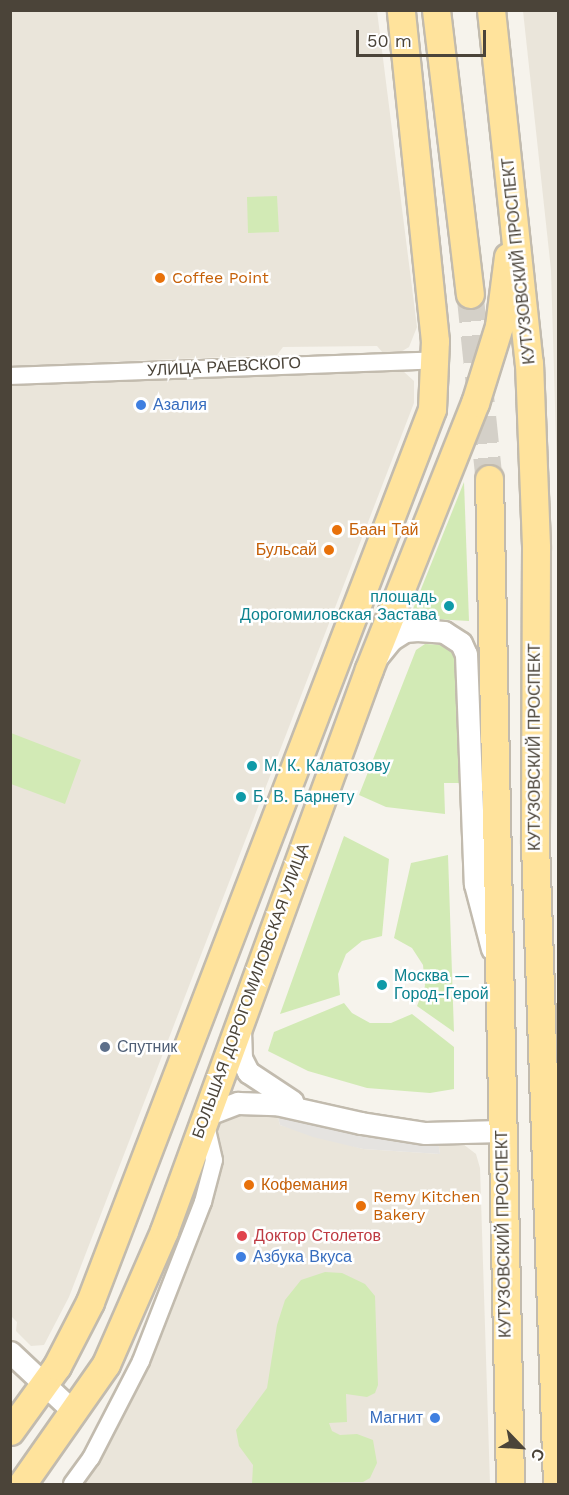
<!DOCTYPE html>
<html>
<head>
<meta charset="utf-8">
<style>
  body { margin:0 }
  #map { position:relative; width:569px; height:1495px; overflow:hidden; background:#f6f3ec; font-family:"Work Sans",sans-serif }
  div>[style] { position:absolute }
  .residential>* { inset:0; background:#eae5da }
  .green>* { inset:0; background:#d2eab5 }
  .parking>* { inset:0; background:#e5e3e0 }
  .primary-tunnel>* { height:27px; margin-top:-13.5px; transform-origin:0; background:repeating-linear-gradient(90deg,#d4d0c8 0 27px,transparent 0 41px) }
  .roads { filter:drop-shadow(2px 0 #c2bbae) drop-shadow(-2px 0 #c2bbae) drop-shadow(0 2px #c2bbae) drop-shadow(0 -2px #c2bbae) }
  .minor>* { height:16px; margin:-8px; padding:0 8px; transform-origin:8px; border-radius:8px; background:#fff }
  .tertiary>* { height:21px; margin:-10.5px; padding:0 10.5px; transform-origin:10.5px; border-radius:10.5px; background:#fff }
  .primary>* { height:27px; margin:-13.5px; padding:0 13.5px; transform-origin:13.5px; border-radius:13.5px; background:#ffe39c }
  .dots>* { width:16px; height:16px; translate:-50% -50%; box-sizing:border-box; border:3px solid #fff; border-radius:50% }
  span { translate:-50% -50%; white-space:nowrap; text-align:center; line-height:1.15; -webkit-text-stroke:5px #fff; paint-order:stroke }
  .street-label { font-size:16px; color:#4b4439 }
  .food-label { font-size:16px; color:#c56008 }
  .left { translate:0 -50%; text-align:left }
  .right { translate:-100% -50%; text-align:right }
  .shop-label { font-size:16px; color:#366cbe }
  .culture-label { font-size:16px; color:#0d838f }
  .service-label { font-size:16px; color:#4e5e75 }
  .health-label { font-size:16px; color:#be3a42 }
  .frame { position:absolute; inset:0; border:12px solid #4b4439; pointer-events:none }
  .north { position:absolute; left:491px; top:1417px; width:60px; height:60px; -webkit-text-stroke:4px #fff; paint-order:stroke; rotate:115deg; font-size:16px; font-weight:700; line-height:24px; text-align:center; color:#4b4439 }
  .north::after { content:''; display:block; margin:auto; width:21px; height:27px; background:#4b4439; clip-path:polygon(50% 0,100% 100%,50% 72%,0 100%) }
  .scale { position:absolute; left:356px; top:30px; width:130px; height:27px; box-sizing:border-box; border:3px solid #4b4439; border-top:0; padding-left:8px; font-size:18px; line-height:21px; white-space:nowrap; color:#4b4439; -webkit-text-stroke:4px #fff; paint-order:stroke }
</style>
</head>
<body>
<div id="map">
  <div class="residential">
    <div style="clip-path:polygon(10px 11px,377px 11px,417px 327px,409px 347px,399px 353px,383px 353px,377px 346px,283px 347px,277px 355px,11px 366px)"></div>
    <div style="clip-path:polygon(523px 11px,558px 11px,558px 508px,551px 270px)"></div>
    <div style="clip-path:polygon(393px 369px,403px 371px,414px 381px,414px 403px,69px 1297px,44px 1345px,31px 1346px,16px 1331px,17px 1322px,10px 1315px,10px 383px)"></div>
    <div style="clip-path:polygon(276px 1110px,280px 1125px,363px 1149px,440px 1154px,438px 1141px,459px 1141px,476px 1154px,480px 1168px,490px 1484px,77px 1484px,156px 1339px,162px 1336px,203px 1227px,200px 1222px,221px 1163px,222px 1152px,215px 1130px,221px 1114px)"></div>
  </div>
  <div class="green">
    <div style="clip-path:polygon(277px 196px,279px 232px,248px 233px,247px 197px)"></div>
    <div style="clip-path:polygon(464px 482px,469px 621px,416px 618px,411px 614px)"></div>
    <div style="clip-path:polygon(425px 644px,448px 645px,457px 656px,459px 783px,444px 783px,445px 814px,386px 807px,359px 795px,416px 650px)"></div>
    <div style="clip-path:polygon(11px 733px,81px 760px,65px 804px,11px 784px)"></div>
    <div style="clip-path:polygon(344px 836px,389px 859px,382px 936px,362px 941px,346px 954px,338px 974px,340px 995px,280px 1014px)"></div>
    <div style="clip-path:polygon(448px 855px,454px 1032px,417px 1006px,425px 986px,423px 965px,412px 948px,394px 938px,411px 863px)"></div>
    <div style="clip-path:polygon(344px 1003px,352px 1013px,370px 1023px,391px 1023px,412px 1014px,454px 1047px,454px 1089px,430px 1093px,367px 1088px,308px 1071px,268px 1051px,274px 1032px)"></div>
    <div style="clip-path:polygon(325px 1272px,342px 1273px,365px 1284px,375px 1296px,378px 1385px,375px 1393px,367px 1397px,346px 1394px,347px 1422px,329px 1423px,332px 1431px,340px 1435px,357px 1434px,373px 1440px,377px 1463px,370px 1478px,363px 1482px,252px 1484px,253px 1465px,239px 1446px,236px 1430px,267px 1388px,277px 1325px,285px 1300px,301px 1280px)"></div>
  </div>
  <div class="parking">
    <div style="clip-path:polygon(276px 1110px,364px 1135px,438px 1141px,440px 1154px,363px 1149px,313px 1137px,280px 1125px)"></div>
  </div>
  <div class="primary-tunnel">
    <div style="left:470px;top:294px;width:186px;rotate:84.1deg"></div>
  </div>
  <div class="roads">
    <div class="minor">
      <div style="left:10px;top:376px;width:427px;rotate:-2.1deg"></div>
      <div style="left:72px;top:1484px;width:32px;rotate:-54deg"></div>
      <div style="left:91px;top:1458px;width:109px;rotate:-62.7deg"></div>
      <div style="left:141px;top:1361px;width:171px;rotate:-68.7deg"></div>
      <div style="left:203px;top:1202px;width:43px;rotate:-75.3deg"></div>
      <div style="left:214px;top:1160px;width:39px;rotate:-103deg"></div>
    </div>
    <div class="tertiary">
      <div style="left:378px;top:656px;width:22px;rotate:-51deg"></div>
      <div style="left:392px;top:639px;width:15px;rotate:-32deg"></div>
      <div style="left:405px;top:631px;width:12px;rotate:-5deg"></div>
      <div style="left:417px;top:630px;width:27px;rotate:4deg"></div>
      <div style="left:444px;top:632px;width:20px;rotate:33deg"></div>
      <div style="left:461px;top:643px;width:12px;rotate:66deg"></div>
      <div style="left:466px;top:654px;width:230px;rotate:87.8deg"></div>
      <div style="left:475px;top:884px;width:67px;rotate:75.3deg"></div>
      <div style="left:240px;top:1030px;width:28px;rotate:88deg"></div>
      <div style="left:241px;top:1058px;width:16px;rotate:63deg"></div>
      <div style="left:248px;top:1072px;width:53px;rotate:33.4deg"></div>
      <div style="left:206px;top:1115px;width:34px;rotate:-21deg"></div>
      <div style="left:238px;top:1103px;width:38px;rotate:2deg"></div>
      <div style="left:276px;top:1104px;width:87px;rotate:12.6deg"></div>
      <div style="left:361px;top:1123px;width:65px;rotate:8.9deg"></div>
      <div style="left:425px;top:1133px;width:76px;rotate:-1.5deg"></div>
      <div style="left:10px;top:1352px;width:89px;rotate:43.2deg"></div>
    </div>
    <div class="primary">
      <div style="left:436px;top:10px;width:286px;rotate:83.2deg"></div>
      <div style="left:491px;top:10px;width:355px;rotate:83.9deg"></div>
      <div style="left:529px;top:363px;width:185px;rotate:87.8deg"></div>
      <div style="left:536px;top:548px;width:296px;rotate:90.2deg"></div>
      <div style="left:535px;top:844px;width:640px;rotate:88.03deg"></div>
      <div style="left:489px;top:479px;width:1005px;rotate:88.8deg"></div>
      <div style="left:10px;top:1431px;width:80px;rotate:-54.1deg"></div>
      <div style="left:57px;top:1366px;width:72px;rotate:-62.7deg"></div>
      <div style="left:90px;top:1302px;width:956px;rotate:-69.04deg"></div>
      <div style="left:432px;top:409px;width:68px;rotate:-87.5deg"></div>
      <div style="left:435px;top:341px;width:333px;rotate:-95.9deg"></div>
      <div style="left:22px;top:1484px;width:146px;rotate:-55deg"></div>
      <div style="left:106px;top:1364px;width:145px;rotate:-66.4deg"></div>
      <div style="left:164px;top:1231px;width:598px;rotate:-69.96deg"></div>
      <div style="left:369px;top:669px;width:286px;rotate:-68.3deg"></div>
      <div style="left:475px;top:403px;width:81px;rotate:-72.7deg"></div>
      <div style="left:499px;top:326px;width:70px;rotate:-82.6deg"></div>
    </div>
  </div>
  <div class="dots">
    <div style="left:160px;top:278px;background:#e8710a"></div>
    <div style="left:141px;top:405px;background:#3f7fe0"></div>
    <div style="left:337px;top:530px;background:#e8710a"></div>
    <div style="left:329px;top:550px;background:#e8710a"></div>
    <div style="left:449px;top:606px;background:#0f9aa8"></div>
    <div style="left:252px;top:766px;background:#0f9aa8"></div>
    <div style="left:241px;top:797px;background:#0f9aa8"></div>
    <div style="left:382px;top:985px;background:#0f9aa8"></div>
    <div style="left:105px;top:1047px;background:#5c6f8a"></div>
    <div style="left:249px;top:1185px;background:#e8710a"></div>
    <div style="left:361px;top:1206px;background:#e8710a"></div>
    <div style="left:242px;top:1236px;background:#e0444e"></div>
    <div style="left:241px;top:1257px;background:#3f7fe0"></div>
    <div style="left:435px;top:1418px;background:#3f7fe0"></div>
  </div>
  <div class="street-label">
    <span style="left:519px;top:261px;rotate:-96deg">КУТУЗОВСКИЙ ПРОСПЕКТ</span>
    <span style="left:224px;top:367px;rotate:-3deg">УЛИЦА РАЕВСКОГО</span>
    <span style="left:535px;top:747px;rotate:-90deg">КУТУЗОВСКИЙ ПРОСПЕКТ</span>
    <span style="left:251px;top:991px;rotate:-70deg">БОЛЬШАЯ ДОРОГОМИЛОВСКАЯ УЛИЦА</span>
    <span style="left:504px;top:1234px;rotate:-91deg">КУТУЗОВСКИЙ ПРОСПЕКТ</span>
  </div>
  <div class="food-label">
    <span class="left" style="left:172px;top:278px">Coffee Point</span>
    <span class="left" style="left:349px;top:530px">Баан Тай</span>
    <span class="right" style="left:317px;top:550px">Бульсай</span>
    <span class="left" style="left:261px;top:1185px">Кофемания</span>
    <span class="left" style="left:373px;top:1206px">Remy Kitchen<br>Bakery</span>
  </div>
  <div class="shop-label">
    <span class="left" style="left:153px;top:405px">Азалия</span>
    <span class="left" style="left:253px;top:1257px">Азбука Вкуса</span>
    <span class="right" style="left:423px;top:1418px">Магнит</span>
  </div>
  <div class="culture-label">
    <span class="right" style="left:437px;top:606px">площадь<br>Дорогомиловская Застава</span>
    <span class="left" style="left:264px;top:766px">М. К. Калатозову</span>
    <span class="left" style="left:253px;top:797px">Б. В. Барнету</span>
    <span class="left" style="left:394px;top:985px">Москва —<br>Город-Герой</span>
  </div>
  <div class="service-label">
    <span class="left" style="left:117px;top:1047px">Спутник</span>
  </div>
  <div class="health-label">
    <span class="left" style="left:254px;top:1236px">Доктор Столетов</span>
  </div>
  <div class="frame"></div>
  <div class="north">С</div>
  <div class="scale">50 m</div>
</div>
</body>
</html>
